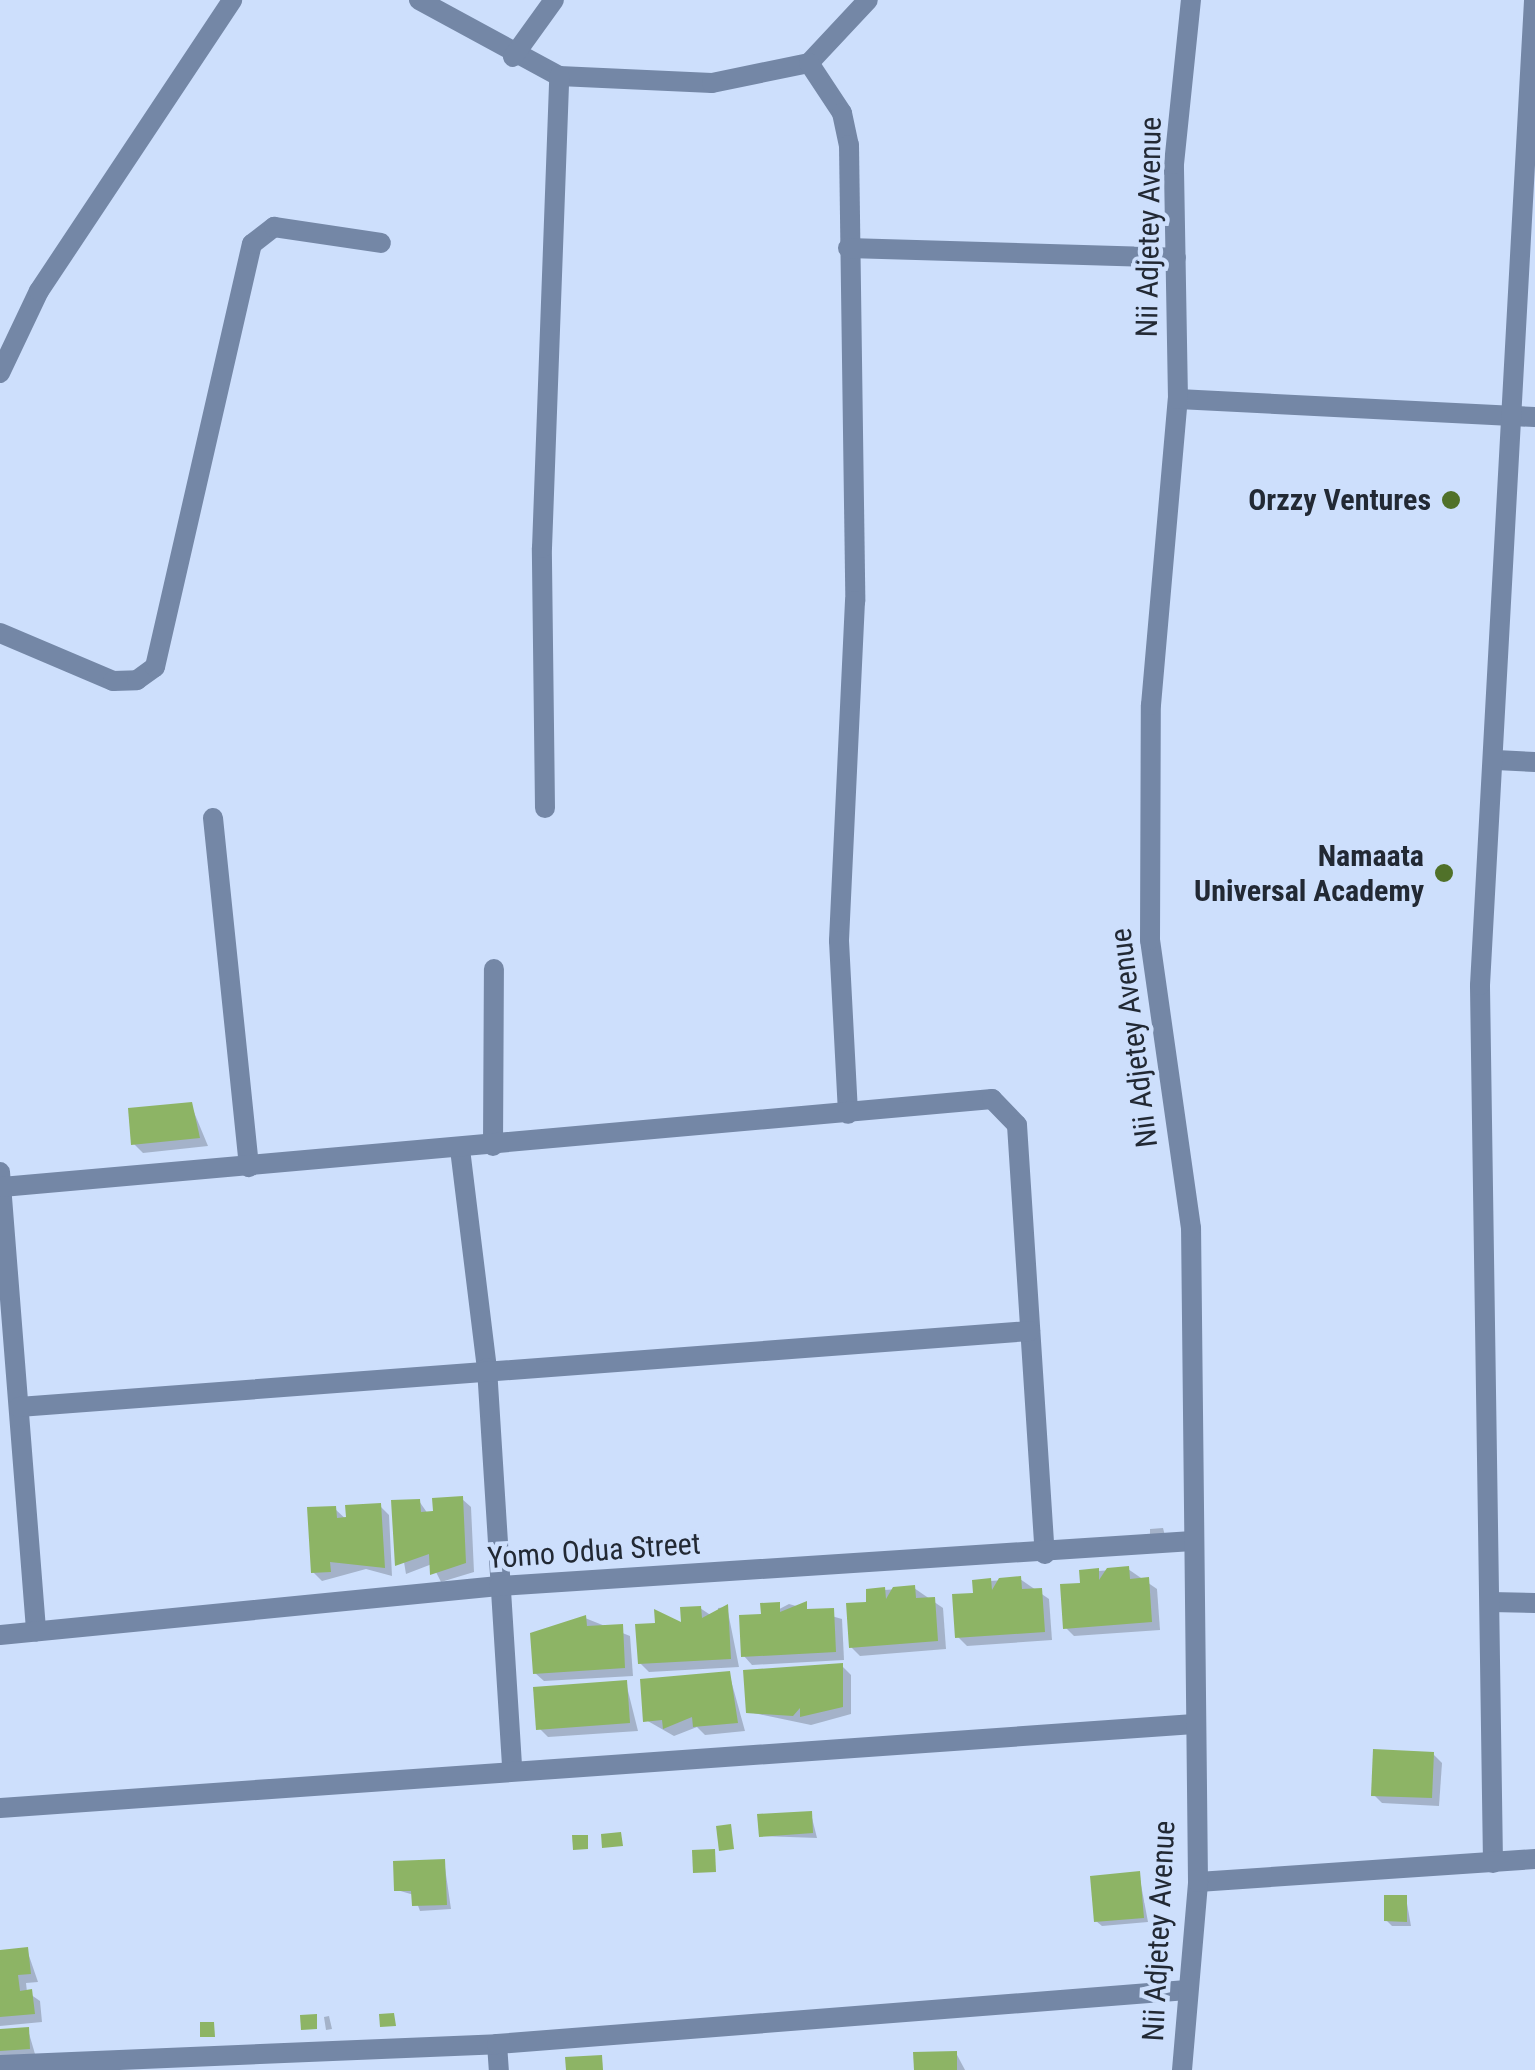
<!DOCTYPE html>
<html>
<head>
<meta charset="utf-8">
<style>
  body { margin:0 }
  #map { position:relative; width:1535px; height:2070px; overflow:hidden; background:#cddffc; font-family:"Roboto Condensed",sans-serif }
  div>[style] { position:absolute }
  .shadow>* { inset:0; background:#0003 }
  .building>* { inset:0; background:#8db465 }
  .minor>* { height:20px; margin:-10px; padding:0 10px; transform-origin:10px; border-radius:10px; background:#7487a6 }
  .dots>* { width:28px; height:28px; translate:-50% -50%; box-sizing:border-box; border:5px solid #cddffc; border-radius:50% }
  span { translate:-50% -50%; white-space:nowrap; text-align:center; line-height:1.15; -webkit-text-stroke:9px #cddffc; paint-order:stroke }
  .street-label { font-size:30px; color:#222934 }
  .poi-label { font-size:30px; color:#222934; font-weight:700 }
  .right { translate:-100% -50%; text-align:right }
</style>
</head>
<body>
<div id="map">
  <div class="shadow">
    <div style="clip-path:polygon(191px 1105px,208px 1146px,143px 1153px,134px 1144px)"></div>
    <div style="clip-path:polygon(462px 1499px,471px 1507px,474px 1572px,441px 1582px,432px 1564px,406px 1574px,394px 1502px,419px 1501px,428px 1514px)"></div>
    <div style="clip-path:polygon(380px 1506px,389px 1515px,392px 1576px,366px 1569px,322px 1581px,313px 1572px,335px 1509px,349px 1522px)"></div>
    <div style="clip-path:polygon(1163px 1528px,1166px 1540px,1150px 1540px,1150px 1529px)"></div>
    <div style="clip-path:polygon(1128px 1569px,1157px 1589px,1160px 1630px,1074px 1636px,1065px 1627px,1083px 1585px,1098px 1571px)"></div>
    <div style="clip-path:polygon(1020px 1579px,1049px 1599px,1052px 1640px,967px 1646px,958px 1637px,975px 1595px,990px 1581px)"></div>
    <div style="clip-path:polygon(914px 1588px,943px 1608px,946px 1649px,860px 1656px,851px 1647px,869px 1604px,884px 1590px)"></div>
    <div style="clip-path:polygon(789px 1604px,842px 1619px,844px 1660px,752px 1665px,744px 1656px,764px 1617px)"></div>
    <div style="clip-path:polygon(727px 1607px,739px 1667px,649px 1672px,640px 1663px,658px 1625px,684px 1626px,700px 1608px,718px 1620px,718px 1608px)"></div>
    <div style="clip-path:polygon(585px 1618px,630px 1636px,633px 1676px,544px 1681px,535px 1673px)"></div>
    <div style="clip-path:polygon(842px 1666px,851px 1675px,851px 1714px,811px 1725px,749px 1712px)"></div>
    <div style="clip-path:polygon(729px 1673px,745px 1731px,705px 1735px,697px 1727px,674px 1736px,646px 1720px)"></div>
    <div style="clip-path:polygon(626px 1683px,638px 1731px,548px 1737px,539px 1728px)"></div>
    <div style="clip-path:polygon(1433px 1754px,1442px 1763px,1439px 1806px,1382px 1803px,1374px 1795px)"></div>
    <div style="clip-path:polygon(811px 1814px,817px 1838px,761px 1836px)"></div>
    <div style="clip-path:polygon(444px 1861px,451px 1909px,420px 1911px,414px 1895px,397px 1890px)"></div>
    <div style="clip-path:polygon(1139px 1874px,1148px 1922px,1102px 1926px,1096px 1921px)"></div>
    <div style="clip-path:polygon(1406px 1898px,1411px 1926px,1392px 1926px,1386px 1920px)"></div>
    <div style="clip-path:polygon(27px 1950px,38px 1982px,26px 1983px,27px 1992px,40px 2001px,42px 2022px,0 2026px,0 1953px)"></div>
    <div style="clip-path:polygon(329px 2016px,332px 2029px,326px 2030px,324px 2017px)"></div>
    <div style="clip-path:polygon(28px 2030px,35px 2054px,0 2056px,0 2032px)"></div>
    <div style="clip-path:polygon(956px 2053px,965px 2070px,917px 2070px)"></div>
  </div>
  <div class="building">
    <div style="clip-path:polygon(192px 1102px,200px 1138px,131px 1145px,128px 1108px)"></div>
    <div style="clip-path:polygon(463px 1496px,466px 1563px,430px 1575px,429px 1554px,395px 1566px,391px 1500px,420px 1499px,421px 1512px,433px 1511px,432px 1498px)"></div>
    <div style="clip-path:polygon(381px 1503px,385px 1568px,330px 1562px,331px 1572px,311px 1573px,307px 1507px,336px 1506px,337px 1518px,346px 1517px,345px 1505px)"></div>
    <div style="clip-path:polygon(1129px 1566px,1130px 1579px,1149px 1577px,1152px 1622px,1063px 1629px,1060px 1584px,1080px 1583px,1079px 1570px,1099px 1568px,1099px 1580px,1107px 1568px)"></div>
    <div style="clip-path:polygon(1021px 1576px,1022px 1589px,1042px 1588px,1045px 1632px,955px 1638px,952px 1594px,973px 1593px,972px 1580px,991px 1578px,992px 1590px,999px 1578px)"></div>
    <div style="clip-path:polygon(915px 1585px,916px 1598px,935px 1597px,938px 1641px,849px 1648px,846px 1603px,866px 1602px,866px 1589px,885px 1587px,886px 1599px,893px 1587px)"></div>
    <div style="clip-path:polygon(807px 1601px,807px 1609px,834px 1608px,836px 1652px,741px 1657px,739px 1615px,761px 1614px,760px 1603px,780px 1602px,780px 1612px)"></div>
    <div style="clip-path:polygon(728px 1604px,731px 1659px,638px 1664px,635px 1624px,655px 1623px,654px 1609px,681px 1622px,680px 1607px,701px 1606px,702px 1618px)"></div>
    <div style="clip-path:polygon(586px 1615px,587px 1626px,623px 1624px,625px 1668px,533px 1674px,530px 1633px)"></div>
    <div style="clip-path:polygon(843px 1663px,843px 1707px,800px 1717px,800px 1708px,793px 1716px,746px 1713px,743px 1670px)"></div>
    <div style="clip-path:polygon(730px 1671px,738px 1723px,693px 1727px,692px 1717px,663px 1729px,662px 1720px,643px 1722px,640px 1679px)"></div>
    <div style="clip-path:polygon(627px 1680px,630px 1723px,536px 1730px,533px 1687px)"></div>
    <div style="clip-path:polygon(1373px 1749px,1434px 1752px,1432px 1798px,1371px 1796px)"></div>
    <div style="clip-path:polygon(812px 1811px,813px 1833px,759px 1837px,757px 1814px)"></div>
    <div style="clip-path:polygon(731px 1824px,734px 1849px,719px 1851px,716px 1826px)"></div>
    <div style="clip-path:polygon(621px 1832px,623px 1846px,602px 1848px,601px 1834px)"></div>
    <div style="clip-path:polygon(572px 1835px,588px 1835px,588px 1849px,573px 1850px)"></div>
    <div style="clip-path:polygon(715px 1849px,716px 1872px,693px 1873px,692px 1850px)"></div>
    <div style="clip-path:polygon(445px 1859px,447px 1905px,412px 1906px,411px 1891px,394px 1891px,393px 1861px)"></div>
    <div style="clip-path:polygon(1140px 1871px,1144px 1918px,1094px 1922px,1090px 1876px)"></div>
    <div style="clip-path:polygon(1384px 1895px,1407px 1895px,1407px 1922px,1384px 1921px)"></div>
    <div style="clip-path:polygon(28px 1947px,31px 1974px,18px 1975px,20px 1991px,32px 1989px,35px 2014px,0 2017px,0 1950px)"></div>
    <div style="clip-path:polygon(394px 2013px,396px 2026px,380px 2027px,379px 2014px)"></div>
    <div style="clip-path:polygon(317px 2014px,317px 2029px,301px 2030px,300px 2015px)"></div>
    <div style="clip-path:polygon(200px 2022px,214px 2022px,215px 2037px,200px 2037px)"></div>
    <div style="clip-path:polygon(29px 2027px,30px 2049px,0 2051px,0 2029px)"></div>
    <div style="clip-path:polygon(957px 2051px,957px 2070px,914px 2070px,913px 2052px)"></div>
    <div style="clip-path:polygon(602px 2055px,603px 2070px,566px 2070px,565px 2057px)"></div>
  </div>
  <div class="minor">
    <div style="left:419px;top:0;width:159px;rotate:28.5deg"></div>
    <div style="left:559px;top:76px;width:153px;rotate:2.6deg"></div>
    <div style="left:712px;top:83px;width:99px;rotate:-11.7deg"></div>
    <div style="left:809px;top:63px;width:86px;rotate:-46.9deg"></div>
    <div style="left:513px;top:57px;width:70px;rotate:-54.3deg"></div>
    <div style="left:809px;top:63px;width:60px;rotate:56.6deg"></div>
    <div style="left:842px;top:113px;width:33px;rotate:78deg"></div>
    <div style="left:849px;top:145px;width:456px;rotate:89.2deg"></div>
    <div style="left:855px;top:601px;width:340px;rotate:92.7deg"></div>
    <div style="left:839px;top:941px;width:173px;rotate:87deg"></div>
    <div style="left:848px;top:248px;width:328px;rotate:1.7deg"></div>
    <div style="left:0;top:373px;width:91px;rotate:-64.6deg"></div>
    <div style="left:39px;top:291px;width:349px;rotate:-56.4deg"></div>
    <div style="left:1178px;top:399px;width:357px;rotate:2.9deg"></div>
    <div style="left:0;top:633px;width:123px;rotate:23deg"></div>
    <div style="left:113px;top:681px;width:24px;rotate:-2deg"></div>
    <div style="left:137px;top:680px;width:22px;rotate:-36deg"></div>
    <div style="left:155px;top:667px;width:434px;rotate:-77.1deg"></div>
    <div style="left:252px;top:244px;width:28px;rotate:-38deg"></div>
    <div style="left:274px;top:227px;width:108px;rotate:8.5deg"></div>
    <div style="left:1496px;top:760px;width:39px;rotate:3deg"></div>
    <div style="left:545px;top:808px;width:260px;rotate:-90.7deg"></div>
    <div style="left:542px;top:548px;width:472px;rotate:-87.9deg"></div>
    <div style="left:213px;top:818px;width:351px;rotate:84.1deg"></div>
    <div style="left:493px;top:1146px;width:177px;rotate:-89.7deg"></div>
    <div style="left:460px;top:1149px;width:221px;rotate:83deg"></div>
    <div style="left:487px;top:1368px;width:399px;rotate:86.4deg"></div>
    <div style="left:0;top:1172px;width:461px;rotate:85.5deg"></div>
    <div style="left:2px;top:1187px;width:994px;rotate:-5.08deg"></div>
    <div style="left:992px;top:1099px;width:36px;rotate:46deg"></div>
    <div style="left:1017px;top:1125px;width:430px;rotate:86.3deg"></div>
    <div style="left:19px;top:1407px;width:1014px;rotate:-4.3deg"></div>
    <div style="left:1491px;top:1602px;width:44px;rotate:1.3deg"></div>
    <div style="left:0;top:1635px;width:501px;rotate:-5.61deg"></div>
    <div style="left:499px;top:1586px;width:695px;rotate:-3.71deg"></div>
    <div style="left:0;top:1808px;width:1197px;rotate:-4.02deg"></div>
    <div style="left:1493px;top:1863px;width:878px;rotate:-90.85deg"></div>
    <div style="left:1480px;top:985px;width:986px;rotate:-86.86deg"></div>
    <div style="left:1198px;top:1882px;width:338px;rotate:-3.9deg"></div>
    <div style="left:497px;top:2044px;width:26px;rotate:86deg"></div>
    <div style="left:0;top:2065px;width:497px;rotate:-2.4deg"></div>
    <div style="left:497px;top:2044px;width:692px;rotate:-4.47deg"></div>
    <div style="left:1182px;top:2070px;width:189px;rotate:-85.1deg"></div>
    <div style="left:1198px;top:1882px;width:654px;rotate:-90.61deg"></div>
    <div style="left:1191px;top:1228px;width:291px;rotate:-98.1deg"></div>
    <div style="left:1150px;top:940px;width:235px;rotate:-89.8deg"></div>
    <div style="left:1151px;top:705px;width:307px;rotate:-85deg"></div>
    <div style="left:1178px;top:399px;width:235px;rotate:-91deg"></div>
    <div style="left:1174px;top:164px;width:165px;rotate:-84.1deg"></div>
  </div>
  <div class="dots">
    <div style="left:1451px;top:500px;background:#507129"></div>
    <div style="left:1444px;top:873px;background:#507129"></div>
  </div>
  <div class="street-label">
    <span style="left:1149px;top:227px;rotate:-89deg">Nii Adjetey Avenue</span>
    <span style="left:1134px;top:1038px;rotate:-97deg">Nii Adjetey Avenue</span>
    <span style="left:594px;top:1551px;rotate:-4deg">Yomo Odua Street</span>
    <span style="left:1159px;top:1931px;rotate:-87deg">Nii Adjetey Avenue</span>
  </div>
  <div class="poi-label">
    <span class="right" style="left:1431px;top:500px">Orzzy Ventures</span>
    <span class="right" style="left:1424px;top:873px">Namaata<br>Universal Academy</span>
  </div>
</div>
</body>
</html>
